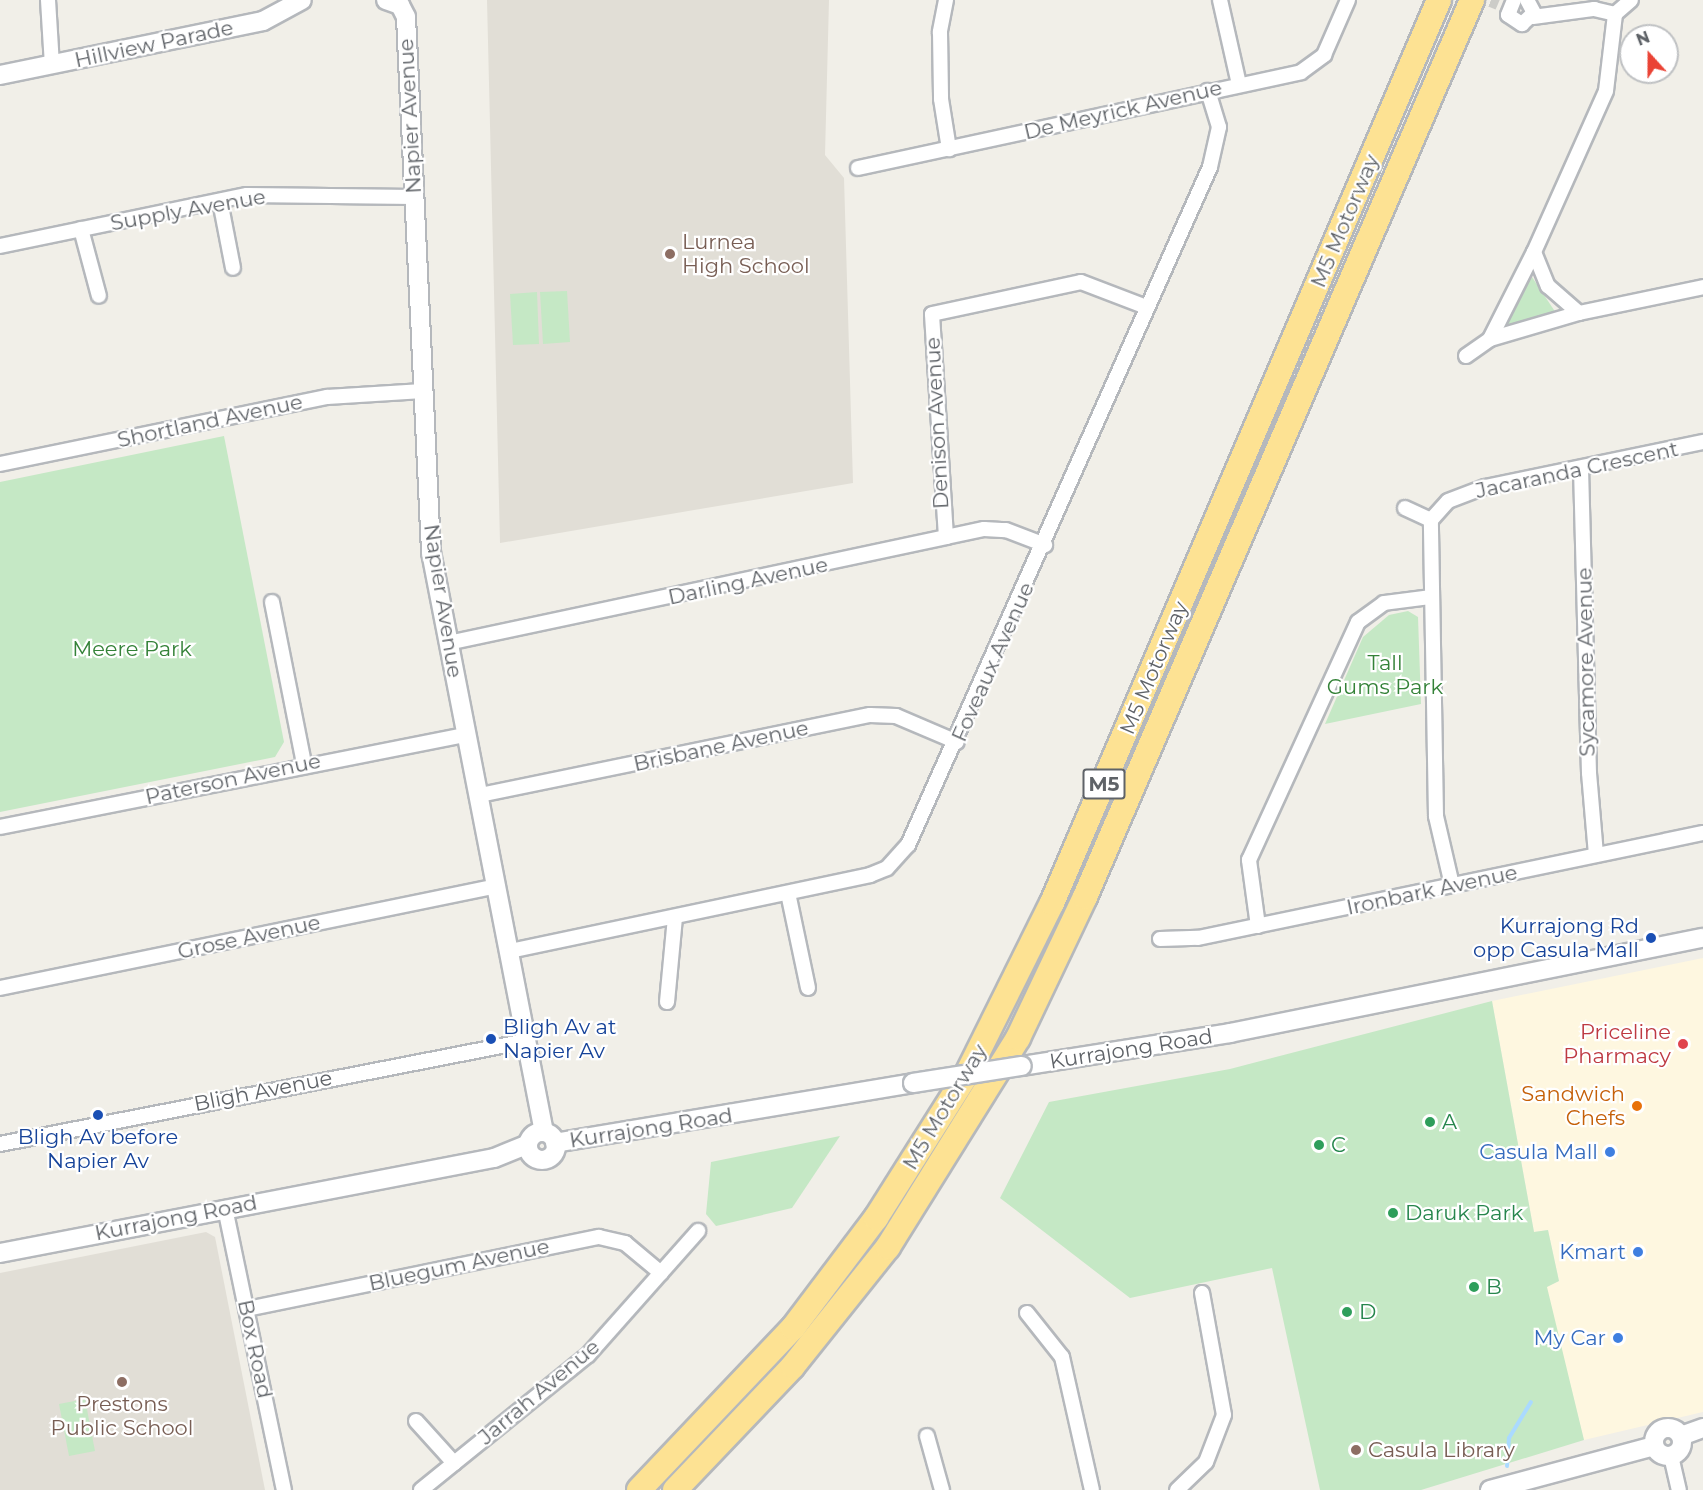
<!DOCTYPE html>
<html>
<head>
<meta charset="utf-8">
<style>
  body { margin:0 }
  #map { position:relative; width:1703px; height:1490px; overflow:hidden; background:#f1efe8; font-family:Montserrat,sans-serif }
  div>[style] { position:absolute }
  .commercial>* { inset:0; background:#fef7e0 }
  .education>* { inset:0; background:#e1ded6 }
  .green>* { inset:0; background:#c5e8c5 }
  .stream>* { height:4px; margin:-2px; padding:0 2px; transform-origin:2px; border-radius:2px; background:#aadaff }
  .street-tunnel>* { height:14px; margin-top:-7px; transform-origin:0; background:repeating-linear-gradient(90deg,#ccccc8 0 14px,transparent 0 21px) }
  .roads { filter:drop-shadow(2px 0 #b5b8bc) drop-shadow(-2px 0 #b5b8bc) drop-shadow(0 2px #b5b8bc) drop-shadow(0 -2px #b5b8bc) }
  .street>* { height:14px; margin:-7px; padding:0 7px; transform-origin:7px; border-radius:7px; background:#fff }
  .secondary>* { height:18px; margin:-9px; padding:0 9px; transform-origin:9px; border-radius:9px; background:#fff }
  .secondary>.ring { margin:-9px; padding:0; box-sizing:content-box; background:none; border:18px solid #fff; border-radius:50% }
  .highway>* { height:24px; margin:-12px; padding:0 12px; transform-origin:12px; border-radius:12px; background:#fde293 }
  .bridges { filter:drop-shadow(2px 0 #b6babf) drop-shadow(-2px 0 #b6babf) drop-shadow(0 2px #b6babf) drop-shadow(0 -2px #b6babf) }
  .secondary-bridge>* { height:18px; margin:-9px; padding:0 9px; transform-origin:9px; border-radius:9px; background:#fff }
  .dots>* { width:16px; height:16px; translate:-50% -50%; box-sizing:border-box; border:3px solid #fff; border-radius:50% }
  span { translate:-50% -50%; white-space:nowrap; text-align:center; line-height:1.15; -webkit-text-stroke:4.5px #fff; paint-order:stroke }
  .shield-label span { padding:2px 4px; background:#fff; border:2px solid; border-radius:4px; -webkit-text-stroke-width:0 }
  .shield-label { font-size:20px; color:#5f6368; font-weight:700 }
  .street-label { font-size:21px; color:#5f6368 }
  .education-label { font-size:21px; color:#785e54 }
  .left { translate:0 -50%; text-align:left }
  .park-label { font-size:21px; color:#348238 }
  .transit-label { font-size:21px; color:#164399 }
  .right { translate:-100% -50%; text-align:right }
  .health-label { font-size:21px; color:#be3a42 }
  .food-label { font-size:21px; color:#c56008 }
  .leisure-label { font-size:21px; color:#27864d }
  .shop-label { font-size:21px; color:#366cbe }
  .north { position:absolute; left:1619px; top:24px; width:60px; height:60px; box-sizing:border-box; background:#fff; border:2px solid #bfc1c3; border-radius:50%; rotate:339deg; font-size:16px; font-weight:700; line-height:24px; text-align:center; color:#5f6368 }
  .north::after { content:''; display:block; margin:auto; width:21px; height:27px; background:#ea4335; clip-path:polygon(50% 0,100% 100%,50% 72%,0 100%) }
</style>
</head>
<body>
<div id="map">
  <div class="commercial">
    <div style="clip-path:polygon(1703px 958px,1703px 1412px,1584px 1440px,1546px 1287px,1559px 1281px,1548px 1230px,1534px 1232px,1492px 1001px)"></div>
  </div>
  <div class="education">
    <div style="clip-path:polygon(487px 0,829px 0,825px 155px,844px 178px,853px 483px,500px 543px)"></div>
    <div style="clip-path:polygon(206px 1232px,215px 1237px,265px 1490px,0 1490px,0 1273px)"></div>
  </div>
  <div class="green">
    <div style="clip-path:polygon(1532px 277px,1556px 313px,1506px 328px,1503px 325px)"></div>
    <div style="clip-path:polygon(567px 291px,570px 342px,543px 344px,540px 292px)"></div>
    <div style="clip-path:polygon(537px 292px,539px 344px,513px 345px,510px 294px)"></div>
    <div style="clip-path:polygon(224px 436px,284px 742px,275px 757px,0 812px,0 482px)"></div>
    <div style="clip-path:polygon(1408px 611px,1418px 617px,1421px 704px,1325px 724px,1363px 637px,1389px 615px)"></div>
    <div style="clip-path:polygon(1492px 1001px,1534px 1232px,1548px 1230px,1559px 1281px,1547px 1287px,1584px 1440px,1421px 1490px,1320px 1490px,1272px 1268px,1130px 1298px,1000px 1198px,1049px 1102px,1230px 1069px)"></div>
    <div style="clip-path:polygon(840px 1136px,792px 1208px,716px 1226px,706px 1214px,711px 1162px)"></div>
    <div style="clip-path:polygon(85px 1399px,95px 1451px,69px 1456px,59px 1404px)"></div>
  </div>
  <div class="stream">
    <div style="left:1507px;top:1466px;width:28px;rotate:-86deg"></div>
    <div style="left:1509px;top:1438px;width:42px;rotate:-58.6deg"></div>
  </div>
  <div class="street-tunnel">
    <div style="left:1491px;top:0;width:8px;rotate:23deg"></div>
  </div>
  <div class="roads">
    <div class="street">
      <div style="left:48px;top:0;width:65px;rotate:86.5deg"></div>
      <div style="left:946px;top:0;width:33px;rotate:101deg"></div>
      <div style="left:940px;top:32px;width:67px;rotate:89.1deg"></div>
      <div style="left:941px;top:99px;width:51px;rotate:80.9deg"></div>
      <div style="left:1220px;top:0;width:86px;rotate:77.3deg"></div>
      <div style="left:1514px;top:0;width:16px;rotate:112deg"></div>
      <div style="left:1508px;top:15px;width:17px;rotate:33deg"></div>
      <div style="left:1522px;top:24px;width:16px;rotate:-43deg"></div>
      <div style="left:1534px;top:13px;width:15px;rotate:-118deg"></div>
      <div style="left:1533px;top:17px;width:62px;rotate:-7.5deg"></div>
      <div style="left:1594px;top:9px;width:22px;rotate:13deg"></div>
      <div style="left:858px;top:168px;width:453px;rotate:-12.2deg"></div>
      <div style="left:1301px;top:72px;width:29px;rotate:-36deg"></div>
      <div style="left:1324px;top:55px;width:60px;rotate:-66.4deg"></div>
      <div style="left:220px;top:201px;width:68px;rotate:79deg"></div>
      <div style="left:81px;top:229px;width:69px;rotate:75deg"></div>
      <div style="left:0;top:246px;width:252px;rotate:-11.7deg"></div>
      <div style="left:247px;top:195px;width:167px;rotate:0.7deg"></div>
      <div style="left:1534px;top:252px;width:37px;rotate:68deg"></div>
      <div style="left:1548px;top:286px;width:41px;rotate:41.1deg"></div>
      <div style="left:1579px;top:313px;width:127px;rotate:-11.8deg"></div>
      <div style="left:1490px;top:339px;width:93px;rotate:-16.3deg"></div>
      <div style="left:1466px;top:356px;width:29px;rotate:-35deg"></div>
      <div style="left:1490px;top:339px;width:97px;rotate:-63.2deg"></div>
      <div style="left:1534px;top:252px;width:176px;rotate:-65.9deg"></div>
      <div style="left:1606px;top:91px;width:78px;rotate:-83.3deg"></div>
      <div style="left:1615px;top:14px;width:21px;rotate:-41deg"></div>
      <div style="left:0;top:464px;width:334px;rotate:-11.6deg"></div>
      <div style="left:327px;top:397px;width:96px;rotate:-3.6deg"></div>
      <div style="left:1581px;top:468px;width:305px;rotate:88.5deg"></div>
      <div style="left:1589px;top:773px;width:82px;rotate:85.1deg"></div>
      <div style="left:1405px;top:508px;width:29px;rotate:25deg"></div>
      <div style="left:946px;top:537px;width:223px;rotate:-93.6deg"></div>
      <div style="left:932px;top:314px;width:152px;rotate:-12.1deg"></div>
      <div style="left:1081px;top:282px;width:70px;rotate:21deg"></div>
      <div style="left:272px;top:602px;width:165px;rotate:78.8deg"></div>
      <div style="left:448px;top:643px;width:548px;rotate:-12.01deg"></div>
      <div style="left:984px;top:529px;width:22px;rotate:3deg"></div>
      <div style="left:1006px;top:530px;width:42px;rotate:21deg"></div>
      <div style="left:480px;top:795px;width:398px;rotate:-11.6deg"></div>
      <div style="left:870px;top:715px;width:26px;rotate:2deg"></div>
      <div style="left:896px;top:716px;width:66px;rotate:23.1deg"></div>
      <div style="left:0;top:827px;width:475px;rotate:-11.2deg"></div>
      <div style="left:1452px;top:885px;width:71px;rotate:-103.1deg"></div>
      <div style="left:1436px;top:816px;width:296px;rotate:-91deg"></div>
      <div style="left:1431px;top:520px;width:25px;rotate:-48deg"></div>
      <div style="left:1448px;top:501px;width:40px;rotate:-21deg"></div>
      <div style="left:1485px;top:487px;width:223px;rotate:-11.7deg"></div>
      <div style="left:788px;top:893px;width:97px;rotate:78.1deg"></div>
      <div style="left:1258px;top:926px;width:67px;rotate:-97.8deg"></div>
      <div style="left:1249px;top:860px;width:262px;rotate:-65.4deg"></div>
      <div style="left:1358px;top:622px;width:32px;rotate:-36deg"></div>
      <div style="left:1384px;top:603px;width:47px;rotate:-7.3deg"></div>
      <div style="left:1160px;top:939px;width:38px;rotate:-2deg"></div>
      <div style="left:1198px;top:938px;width:516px;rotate:-11.75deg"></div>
      <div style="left:510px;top:951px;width:368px;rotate:-11.9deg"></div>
      <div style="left:870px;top:875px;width:18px;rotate:-22deg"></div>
      <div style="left:887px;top:868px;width:31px;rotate:-48deg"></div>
      <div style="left:908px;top:845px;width:742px;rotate:-65.99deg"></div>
      <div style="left:1210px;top:167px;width:41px;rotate:-77.3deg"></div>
      <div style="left:1219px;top:127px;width:38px;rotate:-107deg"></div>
      <div style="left:0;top:988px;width:507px;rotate:-11.6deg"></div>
      <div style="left:667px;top:1002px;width:85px;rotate:-84.6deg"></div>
      <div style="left:0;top:1144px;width:537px;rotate:-11.06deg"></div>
      <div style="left:225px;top:1208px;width:288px;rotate:78.2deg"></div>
      <div style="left:247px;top:1309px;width:359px;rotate:-11.6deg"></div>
      <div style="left:599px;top:1237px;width:27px;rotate:13deg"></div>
      <div style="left:625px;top:1243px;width:47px;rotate:39.8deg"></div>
      <div style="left:1027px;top:1313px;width:56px;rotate:51.5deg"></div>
      <div style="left:1062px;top:1357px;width:136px;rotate:77.3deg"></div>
      <div style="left:416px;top:1421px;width:57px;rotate:47.9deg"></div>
      <div style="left:927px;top:1436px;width:56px;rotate:74.5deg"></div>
      <div style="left:1671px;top:1456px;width:35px;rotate:77deg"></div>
      <div style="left:421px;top:1490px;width:215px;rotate:-39deg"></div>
      <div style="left:588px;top:1355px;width:166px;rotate:-48.4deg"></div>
      <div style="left:1177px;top:1490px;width:40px;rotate:-44deg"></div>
      <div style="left:1206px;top:1462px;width:50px;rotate:-69deg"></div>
      <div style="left:1224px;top:1415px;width:124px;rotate:-100.2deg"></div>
    </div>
    <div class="secondary">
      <div style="left:386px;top:0;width:15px;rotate:20deg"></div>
      <div style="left:400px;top:5px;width:13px;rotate:63deg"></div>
      <div style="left:406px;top:17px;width:536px;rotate:87.32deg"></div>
      <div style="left:431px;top:552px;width:591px;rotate:78.98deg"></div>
      <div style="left:0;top:75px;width:268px;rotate:-11.6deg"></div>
      <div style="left:263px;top:21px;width:44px;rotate:-28.3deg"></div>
      <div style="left:1022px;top:1066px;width:211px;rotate:-9deg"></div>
      <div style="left:1230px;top:1033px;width:482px;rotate:-11.4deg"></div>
      <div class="ring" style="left:528px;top:1132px;width:10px;height:10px"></div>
      <div style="left:555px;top:1143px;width:363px;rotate:-9.5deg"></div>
      <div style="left:0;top:1253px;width:503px;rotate:-10.89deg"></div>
      <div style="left:494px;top:1158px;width:35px;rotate:-22deg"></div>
      <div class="ring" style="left:1654px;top:1428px;width:10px;height:10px"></div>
      <div style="left:1681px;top:1436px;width:23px;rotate:-20deg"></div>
      <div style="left:1490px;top:1490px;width:170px;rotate:-15deg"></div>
    </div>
    <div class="highway">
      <div style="left:639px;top:1490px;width:224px;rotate:-46.5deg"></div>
      <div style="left:793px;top:1328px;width:138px;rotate:-53deg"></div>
      <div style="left:876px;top:1218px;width:170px;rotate:-57.7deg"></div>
      <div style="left:967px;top:1074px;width:191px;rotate:-63.6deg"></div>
      <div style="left:1052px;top:903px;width:982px;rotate:-66.8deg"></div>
      <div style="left:675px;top:1490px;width:171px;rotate:-46.4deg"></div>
      <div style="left:793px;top:1366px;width:152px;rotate:-51.4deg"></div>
      <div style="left:888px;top:1247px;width:246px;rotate:-58.1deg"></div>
      <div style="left:1018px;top:1038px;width:156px;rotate:-64.6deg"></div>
      <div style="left:1085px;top:897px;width:977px;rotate:-66.66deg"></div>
    </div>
  </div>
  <div class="bridges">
    <div class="secondary-bridge">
      <div style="left:913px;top:1083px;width:110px;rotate:-8.9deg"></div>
    </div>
  </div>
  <div class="dots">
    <div style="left:670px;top:254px;background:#8d6e63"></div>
    <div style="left:1651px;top:938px;background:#1a4fb4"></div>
    <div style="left:491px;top:1039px;background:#1a4fb4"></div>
    <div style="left:1683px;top:1044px;background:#e0444e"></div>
    <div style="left:1637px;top:1106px;background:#e8710a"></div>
    <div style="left:98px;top:1115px;background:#1a4fb4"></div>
    <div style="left:1430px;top:1122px;background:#2e9e5b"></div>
    <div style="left:1319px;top:1145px;background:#2e9e5b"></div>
    <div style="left:1610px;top:1152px;background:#3f7fe0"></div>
    <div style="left:1393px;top:1213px;background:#2e9e5b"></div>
    <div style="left:1638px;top:1252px;background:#3f7fe0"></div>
    <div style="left:1474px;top:1287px;background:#2e9e5b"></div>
    <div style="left:1347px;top:1312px;background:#2e9e5b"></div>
    <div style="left:1618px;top:1338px;background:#3f7fe0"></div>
    <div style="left:122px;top:1382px;background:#8d6e63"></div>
    <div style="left:1356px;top:1450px;background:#8d6e63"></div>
  </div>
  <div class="shield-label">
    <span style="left:1104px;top:784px">M5</span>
  </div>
  <div class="street-label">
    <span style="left:154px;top:44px;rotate:-12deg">Hillview Parade</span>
    <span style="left:1123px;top:110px;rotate:-13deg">De Meyrick Avenue</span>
    <span style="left:410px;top:116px;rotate:-93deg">Napier Avenue</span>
    <span style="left:188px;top:210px;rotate:-10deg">Supply Avenue</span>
    <span style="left:1345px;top:221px;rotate:-67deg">M5 Motorway</span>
    <span style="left:210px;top:421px;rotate:-12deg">Shortland Avenue</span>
    <span style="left:937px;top:423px;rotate:-93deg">Denison Avenue</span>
    <span style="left:1577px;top:470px;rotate:-12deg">Jacaranda Crescent</span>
    <span style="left:748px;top:581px;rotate:-12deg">Darling Avenue</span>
    <span style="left:443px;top:601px;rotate:81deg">Napier Avenue</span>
    <span style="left:993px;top:662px;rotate:-66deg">Foveaux Avenue</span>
    <span style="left:1586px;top:662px;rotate:-91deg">Sycamore Avenue</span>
    <span style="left:1154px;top:668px;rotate:-67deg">M5 Motorway</span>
    <span style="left:721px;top:746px;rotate:-12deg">Brisbane Avenue</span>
    <span style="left:233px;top:779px;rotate:-12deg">Paterson Avenue</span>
    <span style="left:1432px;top:890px;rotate:-12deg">Ironbark Avenue</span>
    <span style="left:249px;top:937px;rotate:-12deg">Grose Avenue</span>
    <span style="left:1131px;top:1049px;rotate:-9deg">Kurrajong Road</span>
    <span style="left:263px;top:1091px;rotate:-11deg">Bligh Avenue</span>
    <span style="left:945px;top:1107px;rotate:-59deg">M5 Motorway</span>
    <span style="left:651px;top:1128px;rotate:-9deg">Kurrajong Road</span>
    <span style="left:176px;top:1218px;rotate:-11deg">Kurrajong Road</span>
    <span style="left:459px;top:1265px;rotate:-12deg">Bluegum Avenue</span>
    <span style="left:255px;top:1349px;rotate:78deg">Box Road</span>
    <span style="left:539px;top:1392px;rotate:-40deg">Jarrah Avenue</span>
  </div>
  <div class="education-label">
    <span class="left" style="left:682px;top:254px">Lurnea<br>High School</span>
    <span style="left:122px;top:1416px">Prestons<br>Public School</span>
    <span class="left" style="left:1368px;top:1450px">Casula Library</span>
  </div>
  <div class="park-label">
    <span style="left:132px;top:649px">Meere Park</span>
    <span style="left:1385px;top:675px">Tall<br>Gums Park</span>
  </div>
  <div class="transit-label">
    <span class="right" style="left:1639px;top:938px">Kurrajong Rd<br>opp Casula Mall</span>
    <span class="left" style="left:503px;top:1039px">Bligh Av at<br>Napier Av</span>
    <span style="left:98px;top:1149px">Bligh Av before<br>Napier Av</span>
  </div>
  <div class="health-label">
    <span class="right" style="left:1671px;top:1044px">Priceline<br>Pharmacy</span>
  </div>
  <div class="food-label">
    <span class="right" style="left:1625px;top:1106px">Sandwich<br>Chefs</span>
  </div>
  <div class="leisure-label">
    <span class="left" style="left:1442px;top:1122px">A</span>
    <span class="left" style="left:1331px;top:1145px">C</span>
    <span class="left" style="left:1405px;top:1213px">Daruk Park</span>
    <span class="left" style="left:1486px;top:1287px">B</span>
    <span class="left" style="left:1359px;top:1312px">D</span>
  </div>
  <div class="shop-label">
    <span class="right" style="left:1598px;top:1152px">Casula Mall</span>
    <span class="right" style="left:1626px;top:1252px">Kmart</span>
    <span class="right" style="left:1606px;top:1338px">My Car</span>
  </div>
  <div class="north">N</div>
</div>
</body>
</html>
